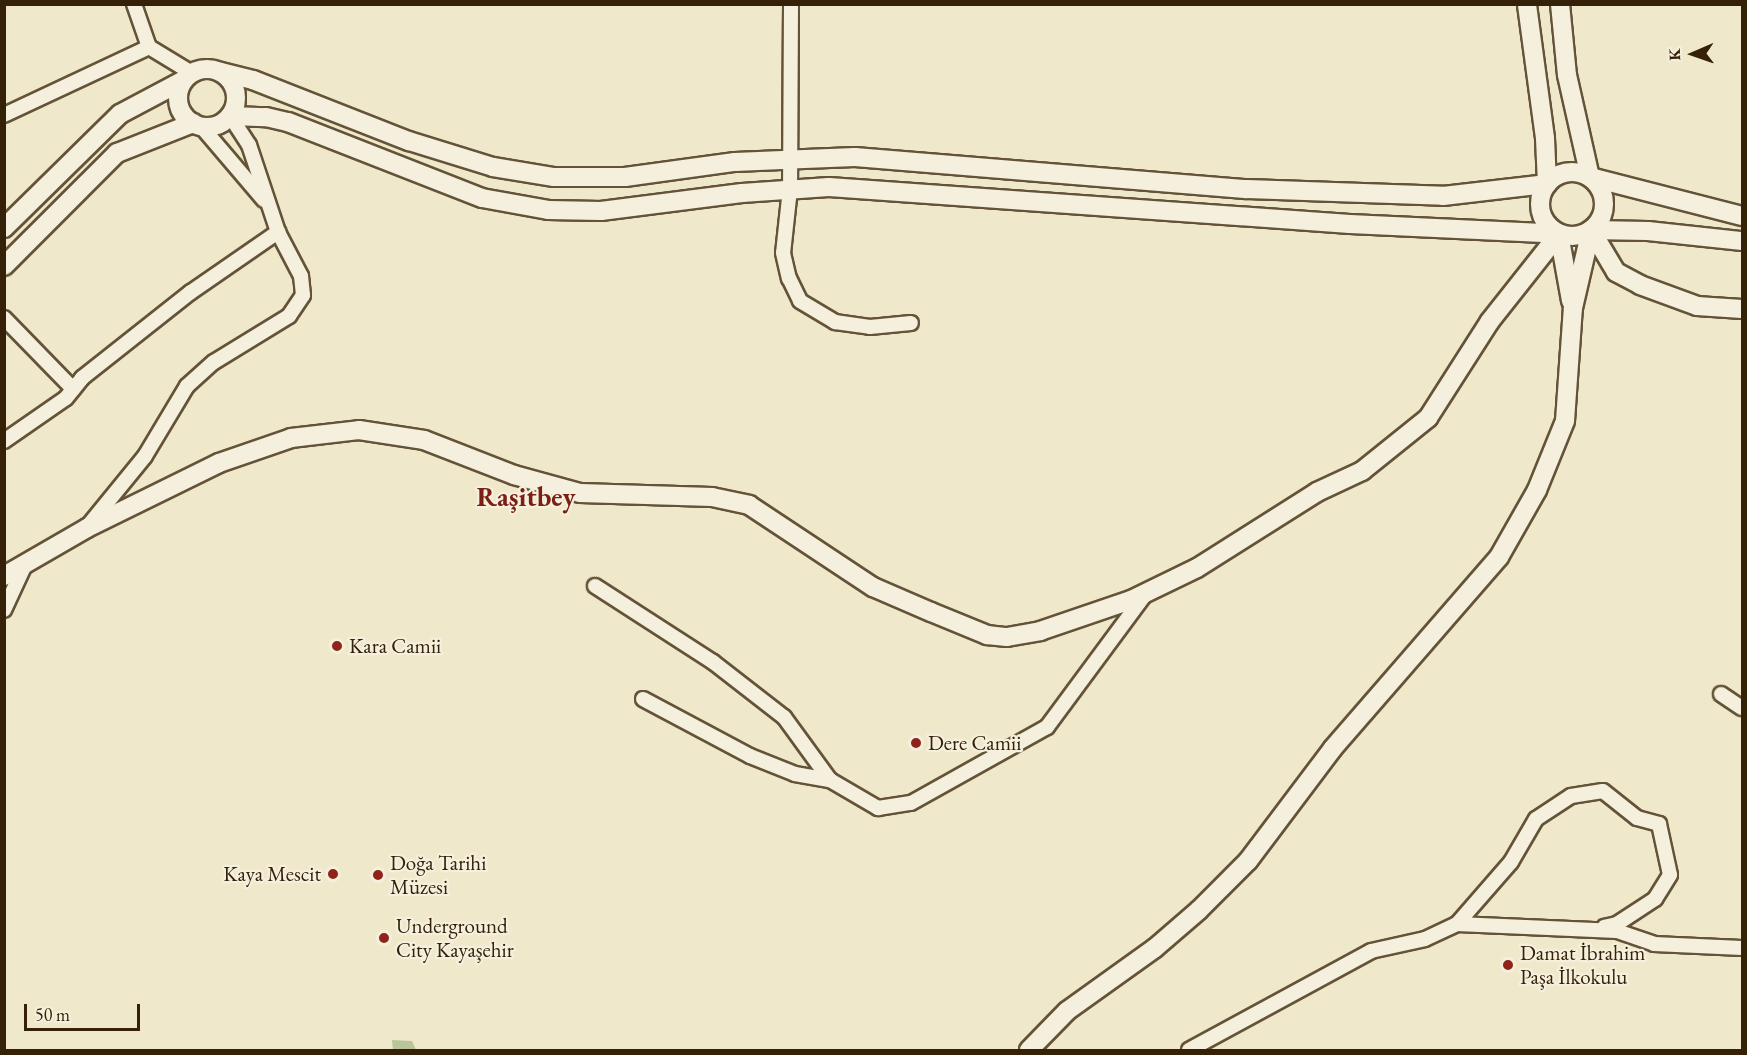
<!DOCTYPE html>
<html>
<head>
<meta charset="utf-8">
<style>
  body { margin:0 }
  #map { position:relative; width:1747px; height:1055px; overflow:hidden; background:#f0e8ca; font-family:"EB Garamond",serif }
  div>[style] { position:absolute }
  .green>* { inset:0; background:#b9c697 }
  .roads { filter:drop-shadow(2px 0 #645338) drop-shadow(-2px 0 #645338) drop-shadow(0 2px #645338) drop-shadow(0 -2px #645338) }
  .street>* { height:14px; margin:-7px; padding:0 7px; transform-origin:7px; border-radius:7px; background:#f5f0dd }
  .secondary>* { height:18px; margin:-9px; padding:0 9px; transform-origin:9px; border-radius:9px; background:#f5f0dd }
  .secondary>.ring { margin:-9px; padding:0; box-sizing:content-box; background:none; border:18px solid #f5f0dd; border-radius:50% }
  .dots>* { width:16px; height:16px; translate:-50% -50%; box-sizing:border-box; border:3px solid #f5f0dd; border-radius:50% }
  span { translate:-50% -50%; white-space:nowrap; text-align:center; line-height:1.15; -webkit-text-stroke:4.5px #f5f0dd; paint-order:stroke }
  .poi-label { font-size:21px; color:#352108 }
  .left { translate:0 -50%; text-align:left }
  .right { translate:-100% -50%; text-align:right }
  .district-label { font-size:27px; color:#7a1f14; font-weight:700 }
  .frame { position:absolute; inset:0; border:6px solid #352108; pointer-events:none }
  .north { position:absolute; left:1663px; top:24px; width:60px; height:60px; -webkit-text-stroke:4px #f5f0dd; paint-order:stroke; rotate:268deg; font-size:16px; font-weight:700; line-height:24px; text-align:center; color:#352108 }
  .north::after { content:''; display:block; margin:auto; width:21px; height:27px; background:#352108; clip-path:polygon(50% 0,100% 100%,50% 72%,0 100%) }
  .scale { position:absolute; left:24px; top:1004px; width:116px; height:27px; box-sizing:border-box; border:3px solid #352108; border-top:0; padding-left:8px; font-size:18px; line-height:21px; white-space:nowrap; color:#352108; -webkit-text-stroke:4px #f5f0dd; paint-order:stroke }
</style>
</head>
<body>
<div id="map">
  <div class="green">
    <div style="clip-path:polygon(392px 1040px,412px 1041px,416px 1050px,393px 1050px)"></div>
  </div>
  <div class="roads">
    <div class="street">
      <div style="left:134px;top:4px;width:46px;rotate:70.8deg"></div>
      <div style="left:149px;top:47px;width:50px;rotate:31.2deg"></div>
      <div style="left:791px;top:4px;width:185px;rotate:90.3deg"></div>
      <div style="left:790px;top:189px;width:64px;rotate:96.2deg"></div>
      <div style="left:783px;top:253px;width:26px;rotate:77deg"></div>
      <div style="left:789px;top:278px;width:25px;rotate:64deg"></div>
      <div style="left:800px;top:301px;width:41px;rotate:31deg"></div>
      <div style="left:835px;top:322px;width:35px;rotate:8deg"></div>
      <div style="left:870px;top:327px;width:41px;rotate:-5.6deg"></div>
      <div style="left:4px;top:115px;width:160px;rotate:-25.1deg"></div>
      <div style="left:201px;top:126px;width:97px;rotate:49.6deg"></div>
      <div style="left:4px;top:318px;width:99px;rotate:45.8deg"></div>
      <div style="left:4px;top:441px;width:75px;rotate:-34.7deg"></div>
      <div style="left:66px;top:398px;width:26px;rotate:-51deg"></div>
      <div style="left:82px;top:378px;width:139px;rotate:-38.3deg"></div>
      <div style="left:191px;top:292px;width:106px;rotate:-34.6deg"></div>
      <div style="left:88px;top:526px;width:90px;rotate:-50.8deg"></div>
      <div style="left:145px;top:456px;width:82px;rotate:-59deg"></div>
      <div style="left:187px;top:386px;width:36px;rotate:-42deg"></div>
      <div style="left:214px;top:362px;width:88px;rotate:-31.5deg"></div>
      <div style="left:289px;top:316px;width:25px;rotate:-56deg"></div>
      <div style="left:303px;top:295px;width:19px;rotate:-96deg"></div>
      <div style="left:301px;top:276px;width:50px;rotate:-117.6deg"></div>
      <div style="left:278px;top:232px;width:92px;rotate:-108.4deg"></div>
      <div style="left:249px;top:145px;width:35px;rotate:-123deg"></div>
      <div style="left:595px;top:586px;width:140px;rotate:32.8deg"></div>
      <div style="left:713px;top:662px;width:90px;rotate:37.8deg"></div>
      <div style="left:784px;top:717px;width:78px;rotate:53.9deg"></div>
      <div style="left:4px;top:610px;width:47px;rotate:-65.1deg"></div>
      <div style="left:1721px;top:694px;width:25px;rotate:34deg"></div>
      <div style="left:643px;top:699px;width:121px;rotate:28deg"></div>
      <div style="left:750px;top:756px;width:48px;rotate:21.8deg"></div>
      <div style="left:795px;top:774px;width:36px;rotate:10deg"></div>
      <div style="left:830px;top:780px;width:56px;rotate:30.3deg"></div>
      <div style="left:878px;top:808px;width:33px;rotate:-9deg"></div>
      <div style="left:911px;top:803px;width:156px;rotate:-29.2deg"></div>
      <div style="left:1047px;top:727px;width:167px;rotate:-53.5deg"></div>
      <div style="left:1457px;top:924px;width:82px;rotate:-48.9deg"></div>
      <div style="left:1511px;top:862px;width:50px;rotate:-59.8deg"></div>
      <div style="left:1536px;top:819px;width:42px;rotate:-33.3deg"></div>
      <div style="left:1571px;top:796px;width:32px;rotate:-9deg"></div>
      <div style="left:1603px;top:791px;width:43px;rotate:38.5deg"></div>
      <div style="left:1637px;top:818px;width:23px;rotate:15deg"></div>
      <div style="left:1659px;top:824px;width:52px;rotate:77.8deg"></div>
      <div style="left:1670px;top:875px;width:28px;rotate:122deg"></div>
      <div style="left:1655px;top:899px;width:45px;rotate:146.7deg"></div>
      <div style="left:1617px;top:924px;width:13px;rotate:167deg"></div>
      <div style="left:1189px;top:1050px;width:207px;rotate:-28.5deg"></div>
      <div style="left:1371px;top:951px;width:55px;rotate:-12.5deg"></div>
      <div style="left:1425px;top:939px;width:35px;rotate:-25deg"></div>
      <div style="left:1457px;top:924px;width:160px;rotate:2.5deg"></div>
      <div style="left:1617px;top:931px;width:39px;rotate:19deg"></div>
      <div style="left:1654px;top:944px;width:88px;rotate:2.6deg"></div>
    </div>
    <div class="secondary">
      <div style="left:1560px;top:4px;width:71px;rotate:84.4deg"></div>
      <div style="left:1567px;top:75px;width:105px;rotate:77.3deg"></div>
      <div style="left:1590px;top:177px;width:157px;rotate:14.4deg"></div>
      <div class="ring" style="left:178px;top:69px;width:40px;height:40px"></div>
      <div style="left:221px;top:72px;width:33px;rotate:14deg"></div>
      <div style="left:253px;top:80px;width:168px;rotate:21.4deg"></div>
      <div style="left:409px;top:141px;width:88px;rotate:17.2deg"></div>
      <div style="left:493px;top:167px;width:62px;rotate:9.3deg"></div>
      <div style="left:554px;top:177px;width:71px"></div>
      <div style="left:625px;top:177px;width:111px;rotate:-7.8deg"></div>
      <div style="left:735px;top:162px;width:120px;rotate:-2.4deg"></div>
      <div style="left:855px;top:157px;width:393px;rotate:4.7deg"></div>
      <div style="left:1247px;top:189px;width:196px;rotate:2deg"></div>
      <div style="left:1443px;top:196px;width:105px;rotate:-6.6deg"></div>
      <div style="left:1547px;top:184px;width:46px;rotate:-92.5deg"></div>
      <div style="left:1545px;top:138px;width:135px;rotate:-97.7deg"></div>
      <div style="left:230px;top:116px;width:36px;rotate:2deg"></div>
      <div style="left:266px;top:117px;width:23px;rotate:13deg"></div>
      <div style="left:288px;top:122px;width:208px;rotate:21.4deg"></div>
      <div style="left:482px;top:198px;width:67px;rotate:10.3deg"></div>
      <div style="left:548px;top:210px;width:53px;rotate:1.1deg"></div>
      <div style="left:601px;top:211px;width:142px;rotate:-7.3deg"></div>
      <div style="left:742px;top:193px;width:87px;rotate:-3.9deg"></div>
      <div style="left:829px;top:187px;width:522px;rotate:4.06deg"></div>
      <div style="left:1350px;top:224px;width:209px;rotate:2.7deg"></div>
      <div class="ring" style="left:1540px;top:172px;width:46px;height:46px"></div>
      <div style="left:4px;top:228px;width:163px;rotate:-44.5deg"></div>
      <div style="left:120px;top:114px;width:72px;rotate:-28deg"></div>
      <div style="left:1591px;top:230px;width:49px;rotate:59.2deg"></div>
      <div style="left:1616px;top:272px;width:27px;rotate:28deg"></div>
      <div style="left:1640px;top:285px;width:61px;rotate:20.2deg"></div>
      <div style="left:1697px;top:306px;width:45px;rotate:3.8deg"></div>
      <div style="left:1591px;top:230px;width:57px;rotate:1deg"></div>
      <div style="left:1648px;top:231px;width:95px;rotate:6.1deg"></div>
      <div style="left:1559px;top:234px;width:68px;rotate:79.8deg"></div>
      <div style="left:4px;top:266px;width:160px;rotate:-45deg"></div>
      <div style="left:117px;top:153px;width:82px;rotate:-21.5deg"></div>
      <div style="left:4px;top:576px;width:96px;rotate:-30deg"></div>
      <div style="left:87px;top:528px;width:147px;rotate:-26.2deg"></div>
      <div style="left:219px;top:463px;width:76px;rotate:-19.1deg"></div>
      <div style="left:291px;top:438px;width:68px;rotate:-6.7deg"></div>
      <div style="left:359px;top:430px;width:66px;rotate:8.7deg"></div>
      <div style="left:424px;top:440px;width:97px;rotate:21.3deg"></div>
      <div style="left:514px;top:475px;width:68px;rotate:15.3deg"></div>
      <div style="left:580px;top:493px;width:132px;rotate:1.7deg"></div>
      <div style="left:712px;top:497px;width:38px;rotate:12deg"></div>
      <div style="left:749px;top:505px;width:149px;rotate:33.5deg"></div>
      <div style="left:873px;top:587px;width:63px;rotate:23.3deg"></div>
      <div style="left:931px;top:612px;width:61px;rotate:22.3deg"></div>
      <div style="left:987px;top:635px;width:20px;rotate:6deg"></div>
      <div style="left:1007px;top:637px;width:34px;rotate:-10deg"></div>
      <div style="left:1040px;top:631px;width:96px;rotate:-18.8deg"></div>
      <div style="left:1131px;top:600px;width:73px;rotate:-25.9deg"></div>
      <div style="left:1197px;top:568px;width:142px;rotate:-32.3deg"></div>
      <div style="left:1317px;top:492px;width:50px;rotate:-25deg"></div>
      <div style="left:1362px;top:471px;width:85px;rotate:-38.8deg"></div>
      <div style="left:1428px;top:418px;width:115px;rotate:-57.4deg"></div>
      <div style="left:1490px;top:321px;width:111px;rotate:-51.6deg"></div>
      <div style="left:1029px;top:1050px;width:54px;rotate:-45.7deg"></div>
      <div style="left:1067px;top:1011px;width:108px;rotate:-35.6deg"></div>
      <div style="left:1155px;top:948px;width:58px;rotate:-40.8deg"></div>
      <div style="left:1199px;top:910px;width:69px;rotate:-45deg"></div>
      <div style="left:1248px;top:861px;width:141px;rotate:-53deg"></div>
      <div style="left:1333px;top:748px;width:253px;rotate:-49deg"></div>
      <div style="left:1499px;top:557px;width:77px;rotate:-60.4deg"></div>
      <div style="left:1537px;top:490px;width:74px;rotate:-67.9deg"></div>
      <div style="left:1565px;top:421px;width:113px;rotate:-86deg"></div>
      <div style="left:1573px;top:308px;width:80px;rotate:-77deg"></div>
    </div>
  </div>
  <div class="dots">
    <div style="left:337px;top:646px;background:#8f2418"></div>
    <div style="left:916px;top:743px;background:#8f2418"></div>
    <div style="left:333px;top:874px;background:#8f2418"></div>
    <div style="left:378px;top:875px;background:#8f2418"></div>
    <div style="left:384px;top:938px;background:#8f2418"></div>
    <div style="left:1508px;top:965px;background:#8f2418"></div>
  </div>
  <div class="poi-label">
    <span class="left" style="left:349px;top:646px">Kara Camii</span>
    <span class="left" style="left:928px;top:743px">Dere Camii</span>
    <span class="left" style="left:390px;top:875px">Doğa Tarihi<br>Müzesi</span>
    <span class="right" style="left:321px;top:874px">Kaya Mescit</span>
    <span class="left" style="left:396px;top:938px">Underground<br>City Kayaşehir</span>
    <span class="left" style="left:1520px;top:965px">Damat İbrahim<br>Paşa İlkokulu</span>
  </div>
  <div class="district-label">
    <span style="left:526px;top:497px">Raşitbey</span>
  </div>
  <div class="frame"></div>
  <div class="north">K</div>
  <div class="scale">50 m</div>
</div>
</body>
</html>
